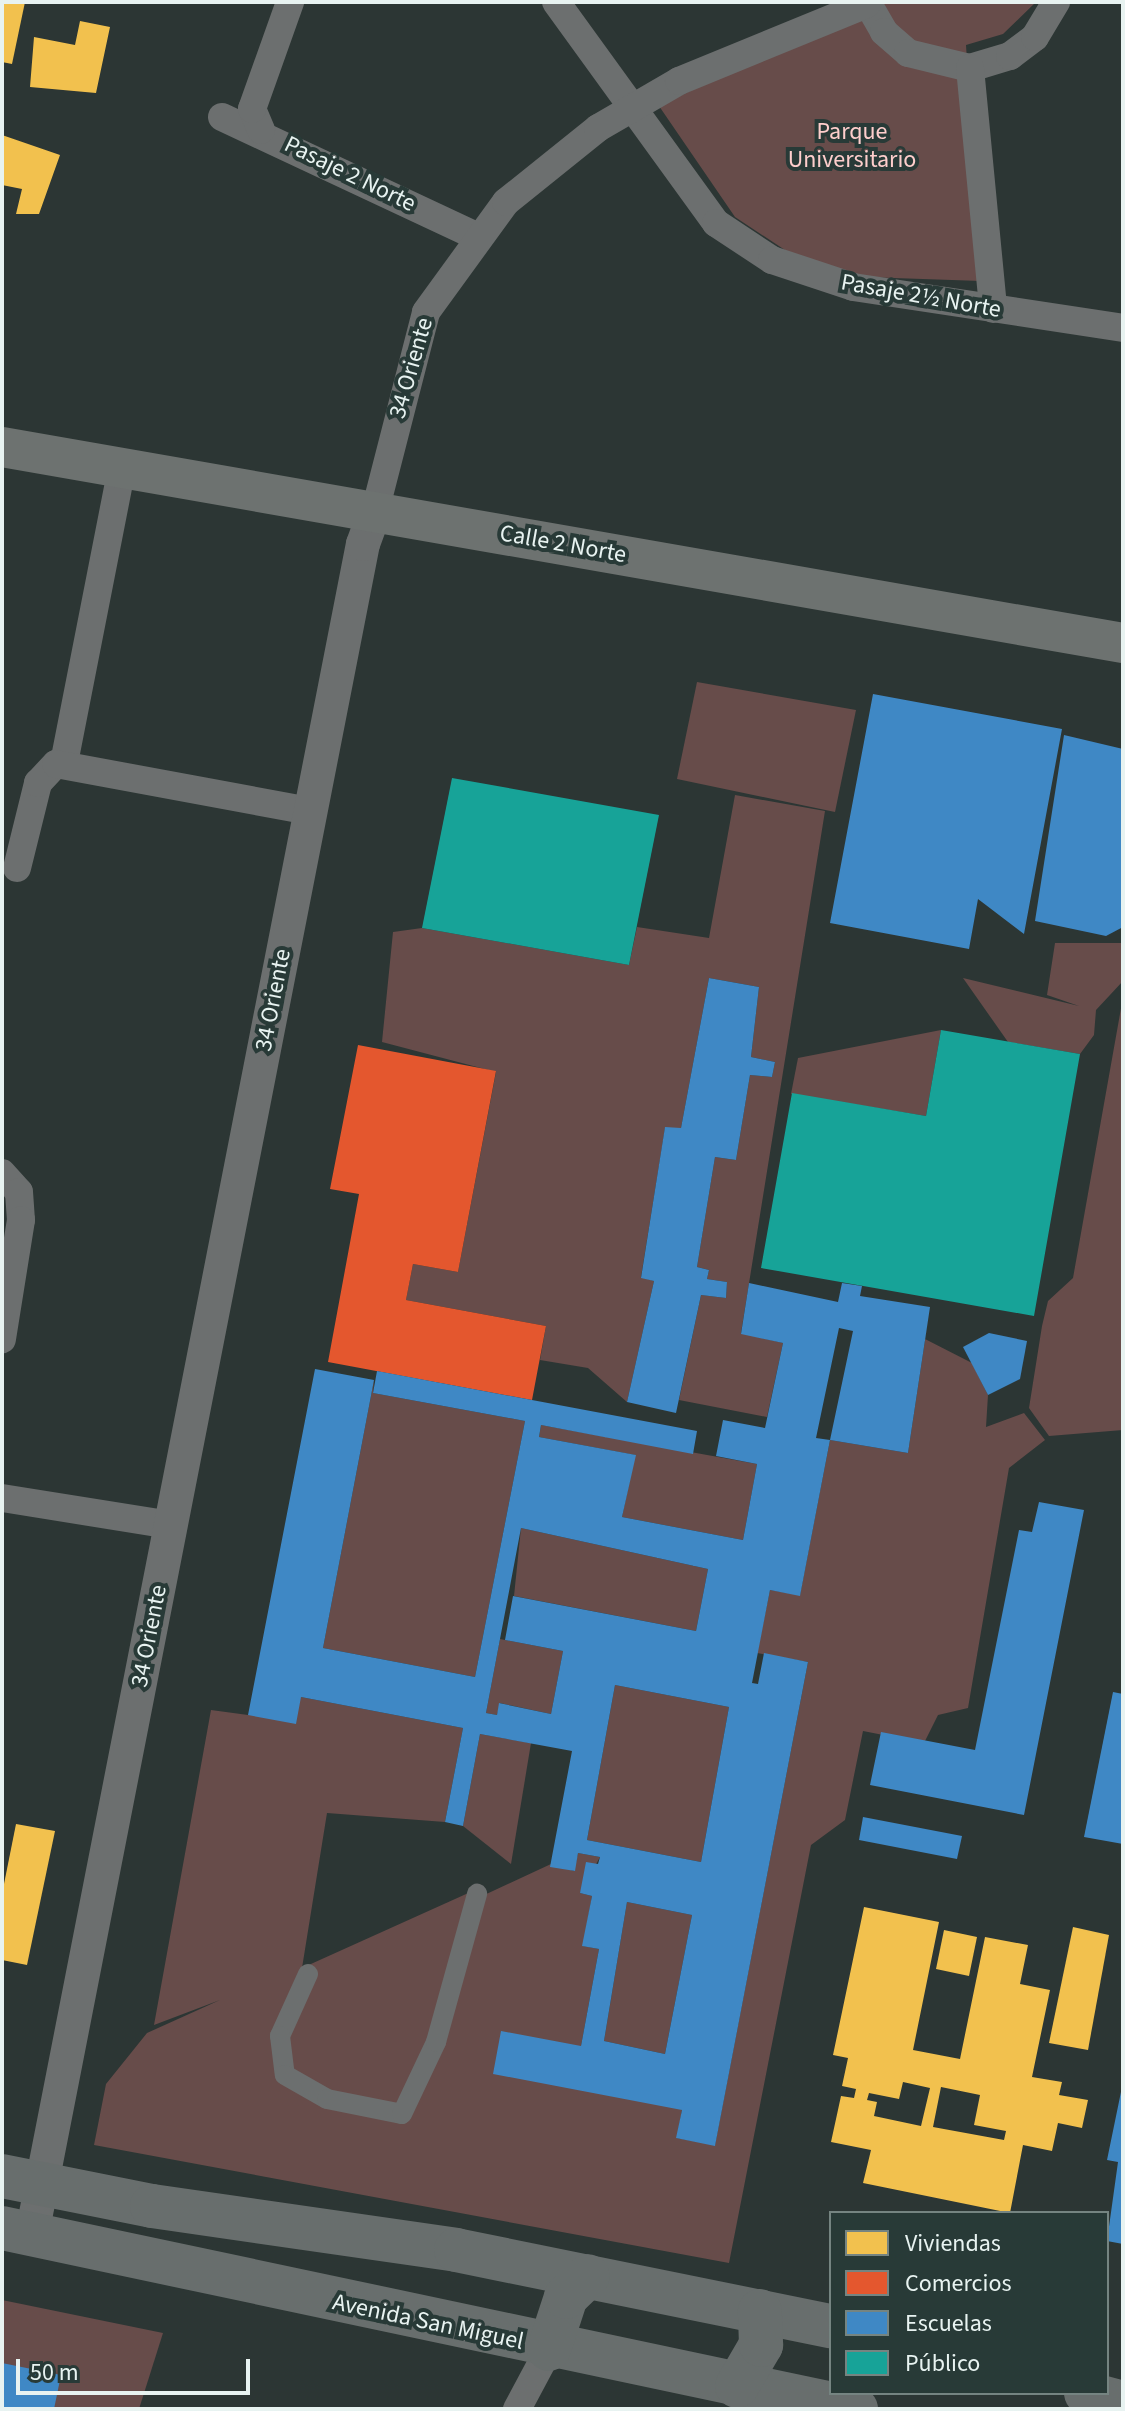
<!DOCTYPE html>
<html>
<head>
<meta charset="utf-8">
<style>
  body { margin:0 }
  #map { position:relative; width:1125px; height:2411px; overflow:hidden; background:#2c3634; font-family:"Source Sans 3",sans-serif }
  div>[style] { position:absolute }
  .green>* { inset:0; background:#674c4a }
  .homes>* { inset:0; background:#f2c14e }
  .shops>* { inset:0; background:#e4572e }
  .schools>* { inset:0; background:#3f88c5 }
  .public>* { inset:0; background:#17a398 }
  .pedestrian>* { height:20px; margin:-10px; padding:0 10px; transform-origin:10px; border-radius:10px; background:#6c6f6f }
  .minor>* { height:28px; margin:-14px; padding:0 14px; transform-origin:14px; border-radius:14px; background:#6c6f6f }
  .tertiary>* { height:34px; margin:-17px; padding:0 17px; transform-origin:17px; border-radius:17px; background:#6c6f6f }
  .secondary>* { height:40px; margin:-20px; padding:0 20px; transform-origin:20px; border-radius:20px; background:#6d7270 }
  .trunk>* { height:44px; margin:-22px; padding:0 22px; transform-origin:22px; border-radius:22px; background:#686e6d }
  span { translate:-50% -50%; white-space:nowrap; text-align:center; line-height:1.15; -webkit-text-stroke:8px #283a37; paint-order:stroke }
  .park-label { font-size:24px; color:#fececc }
  .street-label { font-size:24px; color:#e8f3f1 }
  .frame { position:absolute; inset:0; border:4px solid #e8f3f1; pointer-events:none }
  .legend { position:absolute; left:829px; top:2211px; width:280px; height:184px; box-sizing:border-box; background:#283a37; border:2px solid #758481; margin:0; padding:10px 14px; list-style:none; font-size:24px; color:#e8f3f1 }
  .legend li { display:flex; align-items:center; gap:16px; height:40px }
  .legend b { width:40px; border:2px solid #758481 }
  .scale { position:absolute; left:16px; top:2359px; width:234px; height:36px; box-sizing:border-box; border:4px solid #e8f3f1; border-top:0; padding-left:10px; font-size:24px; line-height:28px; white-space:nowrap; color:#e8f3f1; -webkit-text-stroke:6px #283a37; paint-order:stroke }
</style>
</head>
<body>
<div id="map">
  <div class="green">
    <div style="clip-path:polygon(875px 2px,1036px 2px,1003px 34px,966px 45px,981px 281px,864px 277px,788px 252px,735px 217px,659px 106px)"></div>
    <div style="clip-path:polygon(697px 682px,856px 710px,835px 812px,677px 779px)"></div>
    <div style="clip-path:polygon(735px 795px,825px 811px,741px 1333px,783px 1343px,767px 1417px,679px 1400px,701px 1295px,726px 1298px,727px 1282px,707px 1279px,709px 1270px,697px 1267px,715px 1157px,736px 1160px,750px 1075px,772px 1077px,775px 1062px,751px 1057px,759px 987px,709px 978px,681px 1128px,665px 1128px,641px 1277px,654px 1281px,627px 1402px,588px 1368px,540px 1360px,546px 1326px,406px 1300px,413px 1264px,458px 1272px,496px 1072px,382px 1042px,393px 932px,422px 928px,629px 965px,637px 927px,709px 938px)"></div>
    <div style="clip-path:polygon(1055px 943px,1123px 943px,1123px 981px,1096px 1010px,1094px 1035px,1080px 1054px,1008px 1042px,963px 978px,1079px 1006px,1047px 995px)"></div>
    <div style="clip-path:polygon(1123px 997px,1123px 1430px,1049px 1436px,1029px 1408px,1042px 1326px,1048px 1301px,1073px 1278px)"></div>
    <div style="clip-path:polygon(941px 1030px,926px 1116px,791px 1094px,798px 1058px)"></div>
    <div style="clip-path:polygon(930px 1307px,925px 1339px,972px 1363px,988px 1395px,986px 1427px,1024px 1413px,1045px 1440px,1009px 1468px,968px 1708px,938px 1715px,924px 1743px,863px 1731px,845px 1820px,811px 1845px,729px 2263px,94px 2145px,106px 2084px,147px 2033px,220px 2000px,154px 2025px,211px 1710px,248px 1715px,301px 1697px,463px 1728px,445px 1822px,327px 1813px,302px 1968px,475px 1890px,480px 1897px,551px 1864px,574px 1871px,578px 1853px,600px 1857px,580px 1893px,592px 1896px,583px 1946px,599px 1949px,581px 2046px,682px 2110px,677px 2138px,715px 2145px,808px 1662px,757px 1653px,770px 1590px,800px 1595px,830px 1440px,908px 1453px)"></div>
    <div style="clip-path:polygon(374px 1380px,373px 1393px,525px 1421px,475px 1677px,323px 1648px)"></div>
    <div style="clip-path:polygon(541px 1425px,757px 1464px,743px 1540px,622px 1517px,635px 1455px,539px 1437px)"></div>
    <div style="clip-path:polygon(521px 1528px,708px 1569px,696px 1631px,514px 1596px)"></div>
    <div style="clip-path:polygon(500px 1639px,563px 1651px,551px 1714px,500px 1703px,497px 1715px,486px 1713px)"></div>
    <div style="clip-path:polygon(615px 1685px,729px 1707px,701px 1862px,587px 1840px)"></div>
    <div style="clip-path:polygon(480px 1734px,531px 1743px,511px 1864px,463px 1826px)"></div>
    <div style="clip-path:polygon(627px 1902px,692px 1915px,665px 2054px,604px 2041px)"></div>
    <div style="clip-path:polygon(2px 2300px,163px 2333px,139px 2409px,54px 2409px,2px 2363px)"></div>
  </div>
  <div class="homes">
    <div style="clip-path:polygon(2px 2px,25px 2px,12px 64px,2px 62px)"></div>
    <div style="clip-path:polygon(80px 21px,110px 27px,96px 93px,30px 87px,34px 37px,75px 45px)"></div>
    <div style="clip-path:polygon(2px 135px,60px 155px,39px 214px,16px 214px,22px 189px,2px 185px)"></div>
    <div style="clip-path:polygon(16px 1824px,55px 1831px,27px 1965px,2px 1960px,2px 1894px)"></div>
    <div style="clip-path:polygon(evenodd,864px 1907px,939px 1922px,913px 2050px,960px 2059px,985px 1937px,1028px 1945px,1020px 1984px,1050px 1990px,1032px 2077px,1062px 2082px,1059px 2095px,1088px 2100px,1082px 2128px,1058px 2123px,1052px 2151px,1023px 2145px,1010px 2213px,863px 2183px,871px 2150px,831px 2142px,841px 2096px,854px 2098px,856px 2089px,842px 2086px,848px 2058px,833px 2055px,864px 1907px,903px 2082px,930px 2088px,921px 2126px,874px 2116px,877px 2102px,867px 2100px,869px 2093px,899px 2099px,903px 2082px,864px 1907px,941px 2087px,980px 2095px,974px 2125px,1006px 2131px,1004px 2140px,933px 2127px,941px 2087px)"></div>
    <div style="clip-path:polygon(1073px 1927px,1109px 1935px,1088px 2050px,1049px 2043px)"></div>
    <div style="clip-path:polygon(944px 1930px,977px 1937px,969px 1976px,936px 1969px)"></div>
  </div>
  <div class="shops">
    <div style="clip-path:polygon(358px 1045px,496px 1071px,458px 1272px,413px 1264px,406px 1300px,546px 1326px,532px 1400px,328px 1362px,359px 1194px,330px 1189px)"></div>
  </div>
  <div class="schools">
    <div style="clip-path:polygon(873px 694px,1062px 729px,1024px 934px,978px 899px,969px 949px,830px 923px)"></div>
    <div style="clip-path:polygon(1064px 735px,1123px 749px,1123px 927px,1106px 936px,1035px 921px)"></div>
    <div style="clip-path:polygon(709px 978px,759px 987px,751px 1057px,775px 1062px,772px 1077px,750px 1075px,736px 1160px,715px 1157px,697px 1267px,709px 1270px,707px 1279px,727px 1282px,726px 1298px,701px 1295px,676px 1413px,627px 1402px,654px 1281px,641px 1278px,665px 1127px,681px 1128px)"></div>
    <div style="clip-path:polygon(evenodd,749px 1283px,838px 1302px,842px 1283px,862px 1286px,860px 1296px,930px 1307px,908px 1453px,830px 1440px,853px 1331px,839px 1328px,816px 1438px,830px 1440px,800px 1596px,770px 1590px,752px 1683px,758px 1684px,764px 1653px,808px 1662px,715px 2146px,676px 2138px,682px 2110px,493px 2074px,501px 2031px,581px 2046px,599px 1949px,582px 1946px,592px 1896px,580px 1893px,586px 1862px,598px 1864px,600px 1857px,578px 1853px,575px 1871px,550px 1867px,572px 1751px,480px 1734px,463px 1826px,445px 1822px,463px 1728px,301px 1697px,296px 1724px,248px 1715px,315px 1369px,374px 1380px,323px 1648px,475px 1677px,525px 1421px,373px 1393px,377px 1371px,697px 1431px,693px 1454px,541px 1425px,539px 1437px,636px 1455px,622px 1517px,743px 1540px,757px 1464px,716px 1456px,723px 1420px,765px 1428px,783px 1343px,741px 1334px,749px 1283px,521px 1528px,708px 1569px,696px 1631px,513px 1596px,505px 1640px,563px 1651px,551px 1714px,499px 1703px,497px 1715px,486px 1713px,521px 1528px,749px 1283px,615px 1685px,729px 1707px,701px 1862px,587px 1840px,615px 1685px,749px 1283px,627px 1902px,692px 1915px,665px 2054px,604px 2041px,627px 1902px)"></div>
    <div style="clip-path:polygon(989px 1333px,1027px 1341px,1020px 1379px,988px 1395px,963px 1347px)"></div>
    <div style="clip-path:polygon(1039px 1502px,1084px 1510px,1024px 1815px,870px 1785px,881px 1732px,975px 1750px,1019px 1530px,1032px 1532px)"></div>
    <div style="clip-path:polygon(1113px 1692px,1123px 1694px,1123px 1844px,1084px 1837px)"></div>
    <div style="clip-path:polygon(863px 1817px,962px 1836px,957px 1859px,859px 1840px)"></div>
    <div style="clip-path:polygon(1122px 2087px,1123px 2087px,1123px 2244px,1107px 2241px,1118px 2162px,1107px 2160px)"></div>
    <div style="clip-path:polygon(2px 2363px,61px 2375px,54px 2409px,2px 2409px)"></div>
  </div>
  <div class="public">
    <div style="clip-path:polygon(452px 778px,659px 815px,629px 965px,422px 928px)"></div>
    <div style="clip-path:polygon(941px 1030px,1080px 1054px,1034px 1316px,761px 1268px,792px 1093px,926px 1116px)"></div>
  </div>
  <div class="pedestrian">
    <div style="left:308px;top:1974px;width:68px;rotate:114.3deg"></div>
    <div style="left:280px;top:2036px;width:39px;rotate:83deg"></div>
    <div style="left:285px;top:2075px;width:48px;rotate:29.7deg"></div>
    <div style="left:327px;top:2099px;width:76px;rotate:11.3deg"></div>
    <div style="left:402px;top:2114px;width:80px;rotate:-64.7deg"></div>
    <div style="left:436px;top:2042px;width:154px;rotate:-74.5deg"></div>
  </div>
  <div class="minor">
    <div style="left:556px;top:2px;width:273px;rotate:54.1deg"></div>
    <div style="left:716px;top:223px;width:67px;rotate:33.5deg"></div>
    <div style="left:772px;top:260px;width:85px;rotate:18.4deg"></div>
    <div style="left:853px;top:287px;width:273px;rotate:8.6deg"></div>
    <div style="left:867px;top:2px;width:34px;rotate:60deg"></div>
    <div style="left:884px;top:32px;width:32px;rotate:41deg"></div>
    <div style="left:908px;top:53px;width:64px;rotate:13.6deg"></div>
    <div style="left:970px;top:68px;width:42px;rotate:-16.7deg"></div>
    <div style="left:1010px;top:56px;width:31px;rotate:-37deg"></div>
    <div style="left:1035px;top:37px;width:41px;rotate:-59deg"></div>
    <div style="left:970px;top:68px;width:242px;rotate:84.5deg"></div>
    <div style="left:222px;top:117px;width:280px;rotate:25.1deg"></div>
    <div style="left:261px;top:130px;width:23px;rotate:-113deg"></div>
    <div style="left:252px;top:109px;width:114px;rotate:-70.4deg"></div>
    <div style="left:375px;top:511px;width:205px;rotate:-75.6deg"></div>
    <div style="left:426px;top:312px;width:136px;rotate:-54deg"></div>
    <div style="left:506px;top:202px;width:118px;rotate:-38.8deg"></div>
    <div style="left:598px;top:128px;width:94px;rotate:-30.1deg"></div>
    <div style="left:679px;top:81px;width:203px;rotate:-22.3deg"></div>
    <div style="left:64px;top:763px;width:301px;rotate:-78.9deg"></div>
    <div style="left:17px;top:868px;width:88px;rotate:-76.1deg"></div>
    <div style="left:38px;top:783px;width:26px;rotate:-47deg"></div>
    <div style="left:56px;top:764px;width:258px;rotate:10.5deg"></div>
    <div style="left:2px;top:1173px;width:25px;rotate:48deg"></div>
    <div style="left:19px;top:1192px;width:28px;rotate:86deg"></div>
    <div style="left:21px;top:1220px;width:121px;rotate:99.1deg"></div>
    <div style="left:2px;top:1498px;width:170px;rotate:9.1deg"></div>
    <div style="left:517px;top:2409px;width:68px;rotate:-61.9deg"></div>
  </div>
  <div class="tertiary">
    <div style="left:32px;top:2234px;width:1722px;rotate:-78.92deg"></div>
    <div style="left:363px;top:544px;width:35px;rotate:-70deg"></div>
  </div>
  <div class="secondary">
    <div style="left:2px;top:447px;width:1138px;rotate:9.92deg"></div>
  </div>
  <div class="trunk">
    <div style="left:2px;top:2176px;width:153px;rotate:11.3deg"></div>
    <div style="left:152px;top:2206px;width:307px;rotate:8.2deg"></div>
    <div style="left:456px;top:2250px;width:383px;rotate:11.5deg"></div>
    <div style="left:2px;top:2228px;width:873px;rotate:11.97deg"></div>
    <div style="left:549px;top:2349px;width:55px;rotate:-71.9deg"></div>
    <div style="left:566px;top:2297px;width:30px;rotate:-44deg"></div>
    <div style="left:737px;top:2386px;width:48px;rotate:-59.7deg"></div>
    <div style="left:761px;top:2345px;width:34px;rotate:-92deg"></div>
    <div style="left:1086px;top:2393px;width:38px;rotate:15deg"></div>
  </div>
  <div class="park-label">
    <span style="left:852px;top:146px">Parque<br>Universitario</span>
  </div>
  <div class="street-label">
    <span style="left:350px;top:174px;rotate:26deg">Pasaje 2 Norte</span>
    <span style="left:921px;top:296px;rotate:10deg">Pasaje 2½ Norte</span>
    <span style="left:411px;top:368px;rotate:-74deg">34 Oriente</span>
    <span style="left:563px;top:544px;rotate:10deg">Calle 2 Norte</span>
    <span style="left:273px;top:1000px;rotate:-79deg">34 Oriente</span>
    <span style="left:149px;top:1636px;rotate:-79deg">34 Oriente</span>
    <span style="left:428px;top:2322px;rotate:12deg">Avenida San Miguel</span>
  </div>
  <div class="frame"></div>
  <ul class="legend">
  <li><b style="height:22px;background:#f2c14e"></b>Viviendas</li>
  <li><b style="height:22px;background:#e4572e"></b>Comercios</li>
  <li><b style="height:22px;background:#3f88c5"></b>Escuelas</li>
  <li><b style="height:22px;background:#17a398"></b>Público</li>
  </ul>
  <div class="scale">50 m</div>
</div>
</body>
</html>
